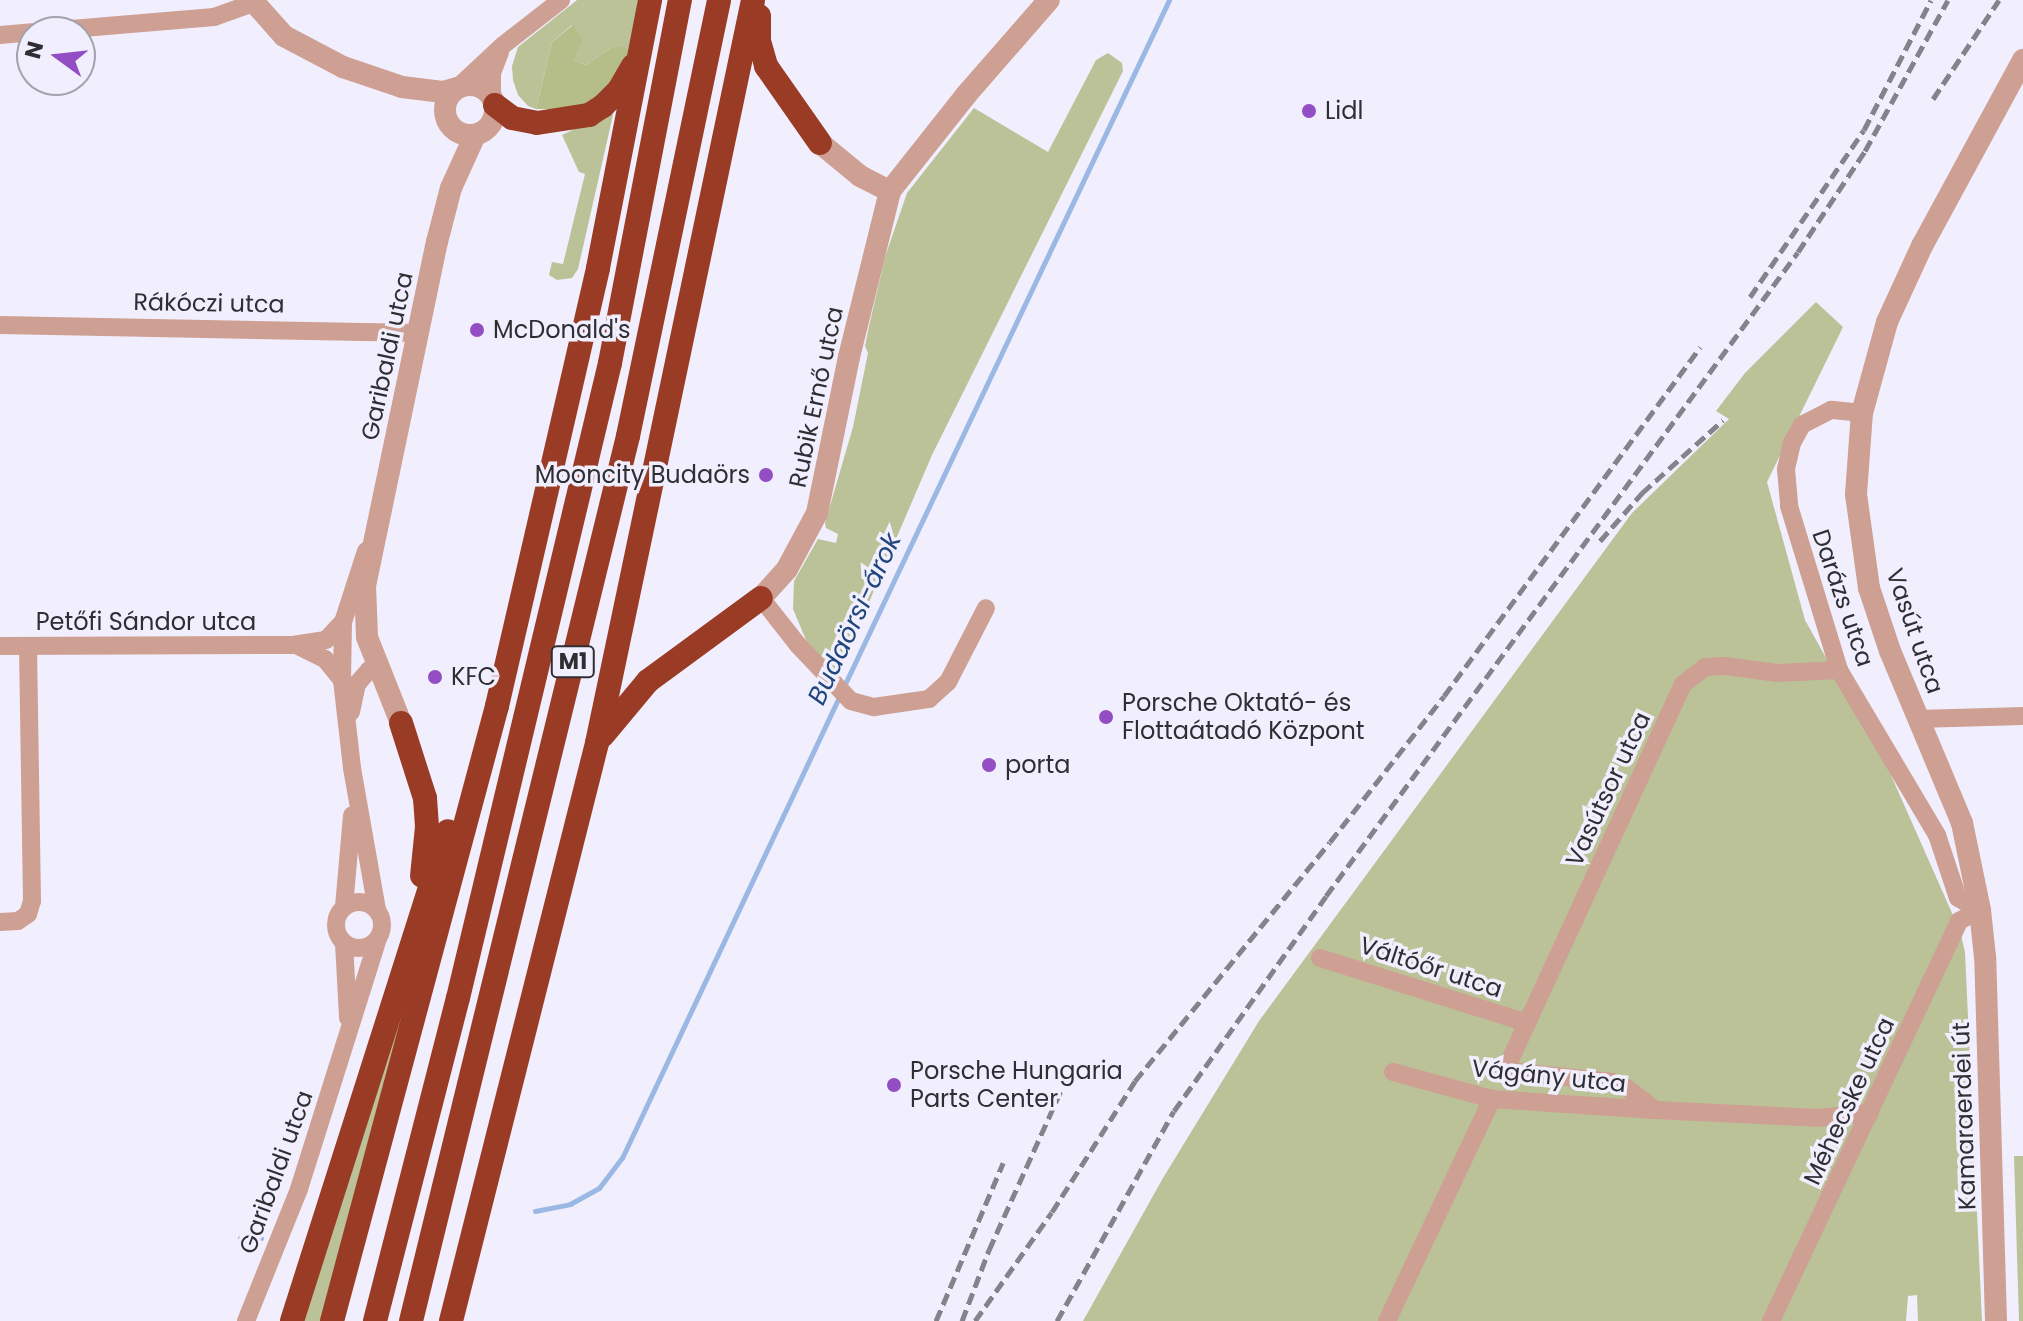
<!DOCTYPE html>
<html>
<head>
<meta charset="utf-8">
<style>
  body { margin:0 }
  #map { position:relative; width:2023px; height:1321px; overflow:hidden; background:#f1effd; font-family:Poppins,sans-serif }
  div>[style] { position:absolute }
  .green>* { inset:0; background:#bbc298 }
  .forest>* { inset:0; background:#b5bd88 }
  .stream>* { height:5px; margin:-2.5px; padding:0 2.5px; transform-origin:2.5px; border-radius:2.5px; background:#9bb8e4 }
  .minor>* { height:18px; margin:-9px; padding:0 9px; transform-origin:9px; border-radius:9px; background:#ce9f93 }
  .minor>.ring { margin:-9px; padding:0; box-sizing:content-box; background:none; border:18px solid #ce9f93; border-radius:50% }
  .tertiary>* { height:22px; margin:-11px; padding:0 11px; transform-origin:11px; border-radius:11px; background:#ce9f93 }
  .tertiary>.ring { margin:-11px; padding:0; box-sizing:content-box; background:none; border:22px solid #ce9f93; border-radius:50% }
  .motorway>* { height:24px; margin:-12px; padding:0 12px; transform-origin:12px; border-radius:12px; background:#9a3b26 }
  .rail>* { height:5px; margin-top:-2.5px; transform-origin:0; background:repeating-linear-gradient(90deg,#84828b 0 12px,transparent 0 18px) }
  .dots>* { width:22px; height:22px; translate:-50% -50%; box-sizing:border-box; border:4px solid #f1effd; border-radius:50% }
  span { translate:-50% -50%; white-space:nowrap; text-align:center; line-height:1.15; -webkit-text-stroke:7px #f1effd; paint-order:stroke }
  .shield-label span { padding:2px 6px; background:#f1effd; border:2px solid; border-radius:6px; -webkit-text-stroke-width:0 }
  .shield-label { font-size:22px; color:#2f2e33; font-weight:700 }
  .poi-label { font-size:24px; color:#2f2e33 }
  .left { translate:0 -50%; text-align:left }
  .right { translate:-100% -50%; text-align:right }
  .street-label { font-size:24px; color:#2f2e33 }
  .water-label { font-size:26px; color:#21457c; font-style:italic }
  .north { position:absolute; left:16px; top:16px; width:80px; height:80px; box-sizing:border-box; background:#f1effd; border:2px solid #a3a2ac; border-radius:50%; rotate:285deg; font-size:22px; font-weight:700; line-height:32px; text-align:center; color:#2f2e33 }
  .north::after { content:''; display:block; margin:auto; width:28px; height:36px; background:#924ec2; clip-path:polygon(50% 0,100% 100%,50% 72%,0 100%) }
</style>
</head>
<body>
<div id="map">
  <div class="green">
    <div style="clip-path:polygon(577px 0,640px 0,630px 50px,612px 47px,586px 65px,574px 60px,572px 25px,552px 42px,536px 109px,528px 106px,518px 95px,513px 80px,512px 66px,518px 47px)"></div>
    <div style="clip-path:polygon(1108px 53px,1122px 63px,1123px 71px,932px 455px,837px 677px,813px 653px,806px 640px,793px 609px,794px 581px,818px 539px,836px 543px,838px 534px,826px 528px,825px 523px,853px 427px,868px 353px,865px 346px,869px 326px,885px 257px,907px 193px,974px 108px,1048px 152px,1096px 60px)"></div>
    <div style="clip-path:polygon(610px 112px,613px 115px,578px 269px,572px 278px,557px 280px,549px 275px,552px 262px,563px 264px,585px 174px,579px 172px,562px 135px)"></div>
    <div style="clip-path:polygon(1816px 302px,1843px 327px,1767px 482px,1805px 620px,1890px 773px,1960px 931px,1965px 952px,1982px 1321px,1918px 1321px,1917px 1295px,1908px 1296px,1906px 1321px,1083px 1321px,1163px 1178px,1259px 1021px,1632px 513px,1729px 419px,1716px 411px,1745px 373px)"></div>
    <div style="clip-path:polygon(426px 926px,320px 1321px,298px 1321px)"></div>
    <div style="clip-path:polygon(2014px 1156px,2023px 1156px,2023px 1321px,2019px 1321px)"></div>
  </div>
  <div class="forest">
    <div style="clip-path:polygon(573px 25px,583px 39px,574px 60px,586px 65px,612px 47px,621px 47px,630px 50px,624px 68px,588px 109px,536px 109px,552px 42px)"></div>
  </div>
  <div class="stream">
    <div style="left:844px;top:686px;width:759px;rotate:-64.65deg"></div>
    <div style="left:535px;top:1211px;width:36px;rotate:-11deg"></div>
    <div style="left:570px;top:1204px;width:33px;rotate:-29deg"></div>
    <div style="left:599px;top:1188px;width:38px;rotate:-53deg"></div>
    <div style="left:622px;top:1158px;width:512px;rotate:-64.79deg"></div>
    <div style="left:240px;top:1238px;width:21px"></div>
  </div>
  <div class="minor">
    <div style="left:35px;top:32px;width:180px;rotate:-4.8deg"></div>
    <div style="left:214px;top:17px;width:41px;rotate:-19.7deg"></div>
    <div style="left:0;top:35px;width:32px;rotate:-5deg"></div>
    <div style="left:457px;top:88px;width:62px;rotate:-43deg"></div>
    <div style="left:502px;top:46px;width:75px;rotate:-37.9deg"></div>
    <div style="left:492px;top:97px;width:24px;rotate:-90deg"></div>
    <div style="left:492px;top:73px;width:22px;rotate:-69deg"></div>
    <div style="left:0;top:325px;width:418px;rotate:1.1deg"></div>
    <div style="left:1862px;top:413px;width:31px;rotate:-174deg"></div>
    <div style="left:1831px;top:410px;width:33px;rotate:153deg"></div>
    <div style="left:1802px;top:425px;width:21px;rotate:119deg"></div>
    <div style="left:1792px;top:443px;width:27px;rotate:103deg"></div>
    <div style="left:1786px;top:469px;width:37px;rotate:85deg"></div>
    <div style="left:1789px;top:506px;width:171px;rotate:73deg"></div>
    <div style="left:1839px;top:670px;width:192px;rotate:59.3deg"></div>
    <div style="left:1937px;top:835px;width:66px;rotate:71.6deg"></div>
    <div style="left:1958px;top:898px;width:25px;rotate:29deg"></div>
    <div style="left:366px;top:551px;width:75px;rotate:107.9deg"></div>
    <div style="left:343px;top:622px;width:58px;rotate:91deg"></div>
    <div style="left:342px;top:680px;width:89px;rotate:83.5deg"></div>
    <div style="left:352px;top:768px;width:144px;rotate:80deg"></div>
    <div style="left:761px;top:598px;width:60px;rotate:51.8deg"></div>
    <div style="left:798px;top:645px;width:77px;rotate:46.6deg"></div>
    <div style="left:851px;top:701px;width:24px;rotate:15deg"></div>
    <div style="left:874px;top:707px;width:56px;rotate:-8.3deg"></div>
    <div style="left:929px;top:699px;width:25px;rotate:-42deg"></div>
    <div style="left:948px;top:682px;width:83px;rotate:-62.8deg"></div>
    <div style="left:0;top:646px;width:293px;rotate:-0.2deg"></div>
    <div style="left:293px;top:645px;width:33px;rotate:-9deg"></div>
    <div style="left:326px;top:640px;width:25px;rotate:-47deg"></div>
    <div style="left:298px;top:646px;width:30px;rotate:26deg"></div>
    <div style="left:325px;top:659px;width:27px;rotate:51deg"></div>
    <div style="left:1839px;top:670px;width:62px;rotate:177.2deg"></div>
    <div style="left:1777px;top:673px;width:51px;rotate:-172.2deg"></div>
    <div style="left:1726px;top:666px;width:21px;rotate:177deg"></div>
    <div style="left:1705px;top:667px;width:28px;rotate:142deg"></div>
    <div style="left:1683px;top:684px;width:416px;rotate:114.7deg"></div>
    <div style="left:1509px;top:1062px;width:8px;rotate:76deg"></div>
    <div style="left:1511px;top:1070px;width:8px;rotate:14deg"></div>
    <div style="left:1519px;top:1072px;width:94px;rotate:6.1deg"></div>
    <div style="left:1612px;top:1082px;width:16px;rotate:22deg"></div>
    <div style="left:1627px;top:1088px;width:36px;rotate:38deg"></div>
    <div style="left:1655px;top:1110px;width:161px;rotate:2.8deg"></div>
    <div style="left:1816px;top:1118px;width:54px;rotate:-5.3deg"></div>
    <div style="left:351px;top:712px;width:29px;rotate:-78deg"></div>
    <div style="left:357px;top:684px;width:18px;rotate:-49deg"></div>
    <div style="left:369px;top:670px;width:8px;rotate:-7deg"></div>
    <div style="left:1918px;top:719px;width:105px;rotate:-1.6deg"></div>
    <div class="ring" style="left:336px;top:902px;width:28px;height:28px"></div>
    <div style="left:344px;top:907px;width:92px;rotate:-85deg"></div>
    <div style="left:0;top:922px;width:18px;rotate:-3deg"></div>
    <div style="left:18px;top:921px;width:12px;rotate:-35deg"></div>
    <div style="left:28px;top:914px;width:14px;rotate:-73deg"></div>
    <div style="left:32px;top:901px;width:255px;rotate:-90.9deg"></div>
    <div style="left:344px;top:943px;width:75px;rotate:86.9deg"></div>
    <div style="left:1320px;top:958px;width:217px;rotate:17.4deg"></div>
    <div style="left:1393px;top:1072px;width:103px;rotate:15.3deg"></div>
    <div style="left:1492px;top:1099px;width:163px;rotate:3.9deg"></div>
    <div style="left:246px;top:1321px;width:142px;rotate:-68.1deg"></div>
    <div style="left:299px;top:1189px;width:262px;rotate:-72.5deg"></div>
    <div style="left:1387px;top:1321px;width:246px;rotate:-64.7deg"></div>
    <div style="left:1771px;top:1321px;width:442px;rotate:-64.8deg"></div>
    <div style="left:1959px;top:921px;width:24px;rotate:-28deg"></div>
  </div>
  <div class="tertiary">
    <div style="left:252px;top:0;width:48px;rotate:48.4deg"></div>
    <div style="left:284px;top:36px;width:67px;rotate:27.7deg"></div>
    <div style="left:343px;top:67px;width:62px;rotate:18.7deg"></div>
    <div style="left:402px;top:87px;width:41px;rotate:7deg"></div>
    <div style="left:443px;top:92px;width:15px;rotate:-16deg"></div>
    <div class="ring" style="left:445px;top:85px;width:28px;height:28px"></div>
    <div style="left:820px;top:143px;width:52px;rotate:39.5deg"></div>
    <div style="left:860px;top:176px;width:34px;rotate:27deg"></div>
    <div style="left:761px;top:598px;width:39px;rotate:-48deg"></div>
    <div style="left:787px;top:569px;width:64px;rotate:-61.8deg"></div>
    <div style="left:817px;top:513px;width:159px;rotate:-78.4deg"></div>
    <div style="left:849px;top:357px;width:171px;rotate:-76.1deg"></div>
    <div style="left:890px;top:191px;width:122px;rotate:-51.6deg"></div>
    <div style="left:966px;top:95px;width:126px;rotate:-48.9deg"></div>
    <div style="left:401px;top:723px;width:92px;rotate:-111.6deg"></div>
    <div style="left:367px;top:637px;width:51px;rotate:-92.2deg"></div>
    <div style="left:365px;top:586px;width:351px;rotate:-78.2deg"></div>
    <div style="left:437px;top:242px;width:56px;rotate:-75.5deg"></div>
    <div style="left:451px;top:188px;width:58px;rotate:-65.6deg"></div>
    <div style="left:1996px;top:1321px;width:364px;rotate:-91.7deg"></div>
    <div style="left:1985px;top:957px;width:47px;rotate:-96.1deg"></div>
    <div style="left:1980px;top:910px;width:89px;rotate:-101.7deg"></div>
    <div style="left:1962px;top:823px;width:186px;rotate:-112.7deg"></div>
    <div style="left:1890px;top:651px;width:66px;rotate:-108.4deg"></div>
    <div style="left:1869px;top:588px;width:95px;rotate:-97.9deg"></div>
    <div style="left:1856px;top:494px;width:81px;rotate:-85.8deg"></div>
    <div style="left:1862px;top:413px;width:94px;rotate:-74.6deg"></div>
    <div style="left:1887px;top:322px;width:84px;rotate:-65.3deg"></div>
    <div style="left:1922px;top:246px;width:212px;rotate:-61.5deg"></div>
  </div>
  <div class="motorway">
    <div style="left:759px;top:16px;width:25px;rotate:90deg"></div>
    <div style="left:759px;top:41px;width:26px;rotate:74deg"></div>
    <div style="left:766px;top:66px;width:94px;rotate:55deg"></div>
    <div style="left:495px;top:105px;width:21px;rotate:37deg"></div>
    <div style="left:512px;top:118px;width:25px;rotate:11deg"></div>
    <div style="left:537px;top:123px;width:53px;rotate:-8.7deg"></div>
    <div style="left:589px;top:115px;width:17px;rotate:-33deg"></div>
    <div style="left:603px;top:106px;width:23px;rotate:-45deg"></div>
    <div style="left:619px;top:90px;width:28px;rotate:-60deg"></div>
    <div style="left:401px;top:723px;width:79px;rotate:72.3deg"></div>
    <div style="left:425px;top:798px;width:29px;rotate:86deg"></div>
    <div style="left:427px;top:827px;width:49px;rotate:95.8deg"></div>
    <div style="left:603px;top:735px;width:70px;rotate:-50.2deg"></div>
    <div style="left:648px;top:681px;width:140px;rotate:-36.3deg"></div>
    <div style="left:292px;top:1321px;width:514px;rotate:-72.34deg"></div>
    <div style="left:332px;top:1321px;width:637px;rotate:-74.98deg"></div>
    <div style="left:497px;top:706px;width:449px;rotate:-77deg"></div>
    <div style="left:598px;top:268px;width:273px;rotate:-79deg"></div>
    <div style="left:375px;top:1321px;width:333px;rotate:-75.6deg"></div>
    <div style="left:458px;top:998px;width:653px;rotate:-76.54deg"></div>
    <div style="left:610px;top:363px;width:370px;rotate:-79.1deg"></div>
    <div style="left:411px;top:1321px;width:911px;rotate:-76.22deg"></div>
    <div style="left:628px;top:436px;width:445px;rotate:-78.2deg"></div>
    <div style="left:451px;top:1321px;width:596px;rotate:-75.82deg"></div>
    <div style="left:597px;top:743px;width:759px;rotate:-78.14deg"></div>
  </div>
  <div class="rail">
    <div style="left:1933px;top:99px;width:119px;rotate:-56.3deg"></div>
    <div style="left:1750px;top:297px;width:202px;rotate:-55.7deg"></div>
    <div style="left:1864px;top:130px;width:146px;rotate:-62.7deg"></div>
    <div style="left:1600px;top:541px;width:64px;rotate:-48.8deg"></div>
    <div style="left:1642px;top:493px;width:109px;rotate:-42deg"></div>
    <div style="left:936px;top:1321px;width:172px;rotate:-67deg"></div>
    <div style="left:962px;top:1321px;width:76px;rotate:-69.2deg"></div>
    <div style="left:989px;top:1250px;width:192px;rotate:-65.7deg"></div>
    <div style="left:975px;top:1321px;width:133px;rotate:-54.8deg"></div>
    <div style="left:1052px;top:1212px;width:155px;rotate:-57.6deg"></div>
    <div style="left:1135px;top:1081px;width:308px;rotate:-50.8deg"></div>
    <div style="left:1330px;top:842px;width:185px;rotate:-52deg"></div>
    <div style="left:1444px;top:696px;width:433px;rotate:-53.7deg"></div>
    <div style="left:1057px;top:1321px;width:240px;rotate:-60.9deg"></div>
    <div style="left:1174px;top:1111px;width:263px;rotate:-54.7deg"></div>
    <div style="left:1326px;top:896px;width:798px;rotate:-53.76deg"></div>
    <div style="left:1798px;top:252px;width:121px;rotate:-56.4deg"></div>
    <div style="left:1865px;top:151px;width:172px;rotate:-61.2deg"></div>
  </div>
  <div class="dots">
    <div style="left:1309px;top:111px;background:#924ec2"></div>
    <div style="left:477px;top:330px;background:#924ec2"></div>
    <div style="left:766px;top:475px;background:#924ec2"></div>
    <div style="left:435px;top:677px;background:#924ec2"></div>
    <div style="left:1106px;top:717px;background:#924ec2"></div>
    <div style="left:989px;top:765px;background:#924ec2"></div>
    <div style="left:894px;top:1085px;background:#924ec2"></div>
  </div>
  <div class="shield-label">
    <span style="left:573px;top:662px">M1</span>
  </div>
  <div class="poi-label">
    <span class="left" style="left:1325px;top:111px">Lidl</span>
    <span class="left" style="left:493px;top:330px">McDonald's</span>
    <span class="right" style="left:750px;top:475px">Mooncity Budaörs</span>
    <span class="left" style="left:451px;top:677px">KFC</span>
    <span class="left" style="left:1122px;top:717px">Porsche Oktató- és<br>Flottaátadó Központ</span>
    <span class="left" style="left:1005px;top:765px">porta</span>
    <span class="left" style="left:910px;top:1085px">Porsche Hungaria<br>Parts Center</span>
  </div>
  <div class="street-label">
    <span style="left:209px;top:303px;rotate:1deg">Rákóczi utca</span>
    <span style="left:387px;top:356px;rotate:-78deg">Garibaldi utca</span>
    <span style="left:816px;top:397px;rotate:-78deg">Rubik Ernő utca</span>
    <span style="left:1843px;top:598px;rotate:71deg">Darázs utca</span>
    <span style="left:146px;top:622px">Petőfi Sándor utca</span>
    <span style="left:1915px;top:631px;rotate:71deg">Vasút utca</span>
    <span style="left:1608px;top:789px;rotate:-65deg">Vasútsor utca</span>
    <span style="left:1431px;top:967px;rotate:18deg">Váltóőr utca</span>
    <span style="left:1549px;top:1076px;rotate:6deg">Vágány utca</span>
    <span style="left:1849px;top:1101px;rotate:-65deg">Méhecske utca</span>
    <span style="left:1964px;top:1116px;rotate:-92deg">Kamaraerdei út</span>
    <span style="left:276px;top:1172px;rotate:-70deg">Garibaldi utca</span>
  </div>
  <div class="water-label">
    <span style="left:855px;top:619px;rotate:-65deg">Budaörsi-árok</span>
  </div>
  <div class="north">N</div>
</div>
</body>
</html>
